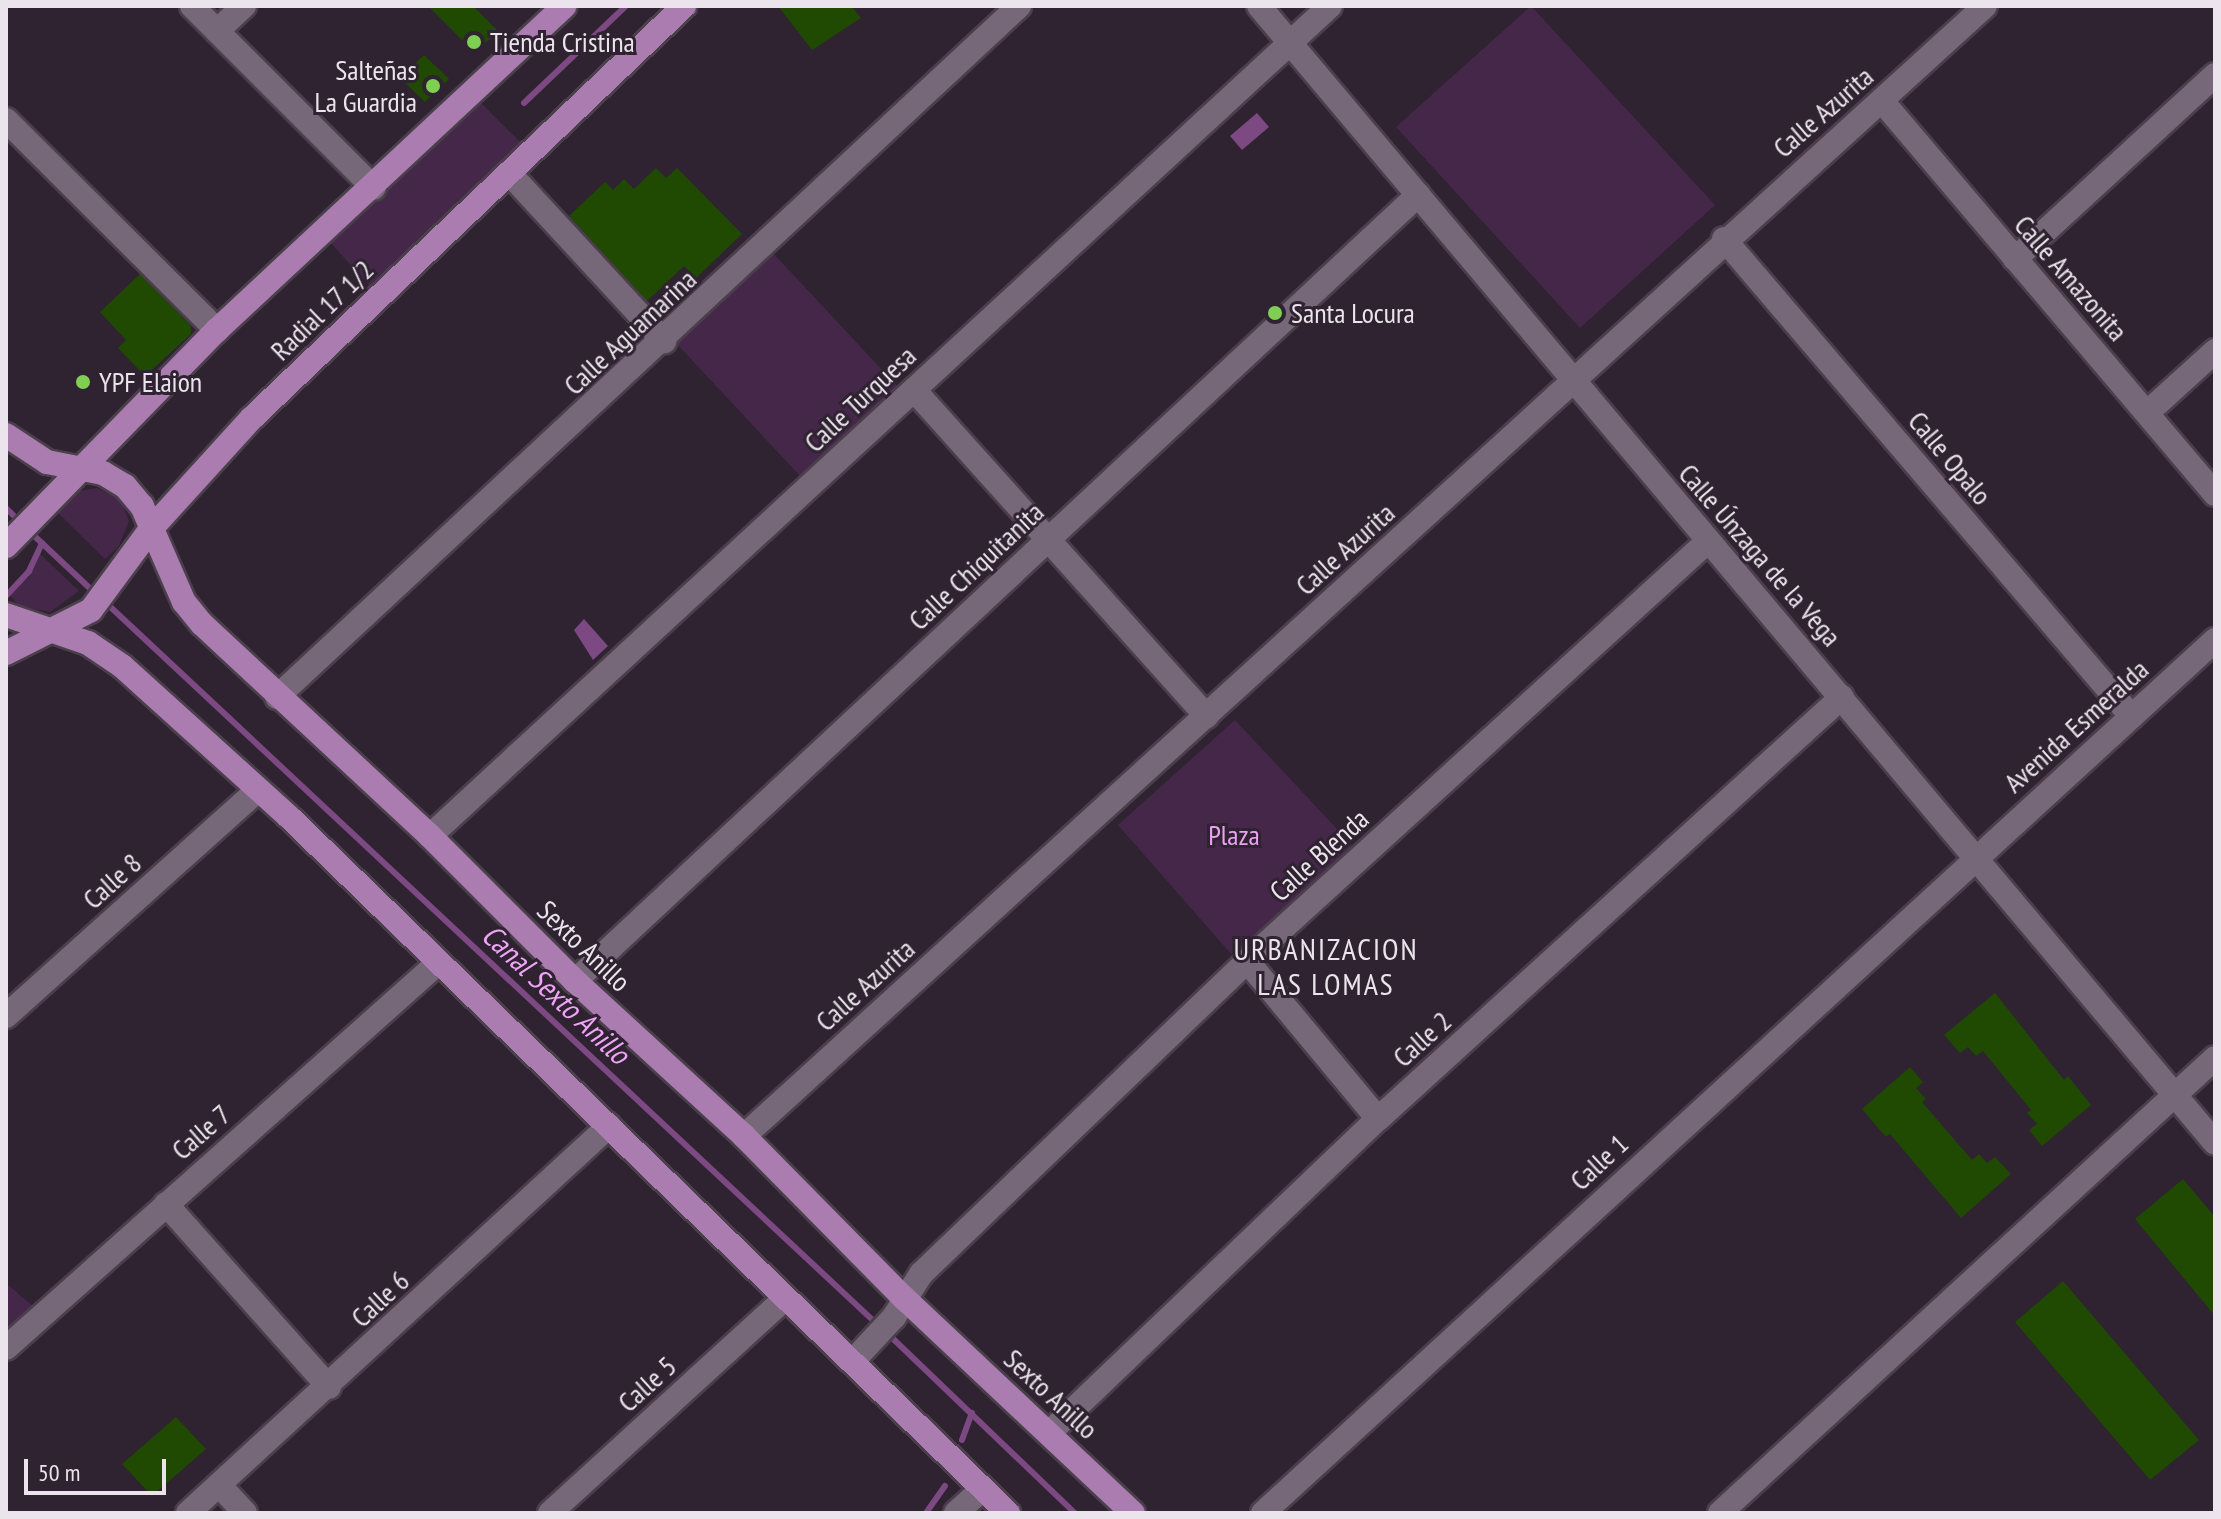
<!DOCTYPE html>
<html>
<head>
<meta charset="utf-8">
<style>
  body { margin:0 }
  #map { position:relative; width:2221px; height:1519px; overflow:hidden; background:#2f2231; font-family:"PT Sans Narrow",sans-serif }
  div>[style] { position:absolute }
  .green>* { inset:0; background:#452849 }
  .water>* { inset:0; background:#7c4982 }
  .stream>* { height:6px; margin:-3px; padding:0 3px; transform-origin:3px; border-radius:3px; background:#7c4982 }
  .building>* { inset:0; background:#204a02 }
  .roads { filter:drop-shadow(2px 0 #4a3f4b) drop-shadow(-2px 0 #4a3f4b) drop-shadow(0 2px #4a3f4b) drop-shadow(0 -2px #4a3f4b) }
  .minor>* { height:24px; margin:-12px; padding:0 12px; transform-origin:12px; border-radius:12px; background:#776879 }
  .major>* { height:24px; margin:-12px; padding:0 12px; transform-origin:12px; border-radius:12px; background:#ab7cb0 }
  .dots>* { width:22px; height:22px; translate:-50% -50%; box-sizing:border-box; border:4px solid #2f2231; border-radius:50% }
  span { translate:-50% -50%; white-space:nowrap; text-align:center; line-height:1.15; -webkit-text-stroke:6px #2f2231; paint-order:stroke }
  .poi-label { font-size:28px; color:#ece4ed }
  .left { translate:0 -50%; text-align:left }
  .right { translate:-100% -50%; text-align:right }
  .street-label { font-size:28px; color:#ece4ed }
  .park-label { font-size:28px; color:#eaa1f2 }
  .neighbourhood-label { font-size:30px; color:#ece4ed; letter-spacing:2px }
  .water-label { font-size:30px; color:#efa5f7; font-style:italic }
  .frame { position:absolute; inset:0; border:8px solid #ece4ed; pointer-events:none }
  .scale { position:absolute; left:24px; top:1459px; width:142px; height:36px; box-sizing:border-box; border:4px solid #ece4ed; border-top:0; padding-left:10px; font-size:24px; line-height:28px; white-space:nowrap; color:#ece4ed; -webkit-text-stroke:6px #2f2231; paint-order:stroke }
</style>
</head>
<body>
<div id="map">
  <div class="green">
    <div style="clip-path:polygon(1531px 6px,1715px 205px,1580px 328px,1396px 127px)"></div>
    <div style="clip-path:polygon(480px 102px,523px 145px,371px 288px,331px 243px)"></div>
    <div style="clip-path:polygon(773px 253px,899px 388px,802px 478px,676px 343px)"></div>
    <div style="clip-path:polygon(97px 488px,120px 499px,129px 521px,119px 546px,105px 559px,55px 510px,74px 492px)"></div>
    <div style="clip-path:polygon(38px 552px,79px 591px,50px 612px,19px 606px,9px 594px,29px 577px)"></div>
    <div style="clip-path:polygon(1235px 720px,1353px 846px,1232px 955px,1118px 825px)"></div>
    <div style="clip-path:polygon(6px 1283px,37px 1310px,6px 1347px)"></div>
  </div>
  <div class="water">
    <div style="clip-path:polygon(1257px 113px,1269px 127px,1242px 150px,1230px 136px)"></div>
    <div style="clip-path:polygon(584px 619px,608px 646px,593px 660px,574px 630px)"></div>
  </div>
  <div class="stream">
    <div style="left:524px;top:103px;width:141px;rotate:-43.6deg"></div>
    <div style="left:6px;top:508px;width:20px;rotate:45deg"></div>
    <div style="left:28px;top:530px;width:93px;rotate:43.3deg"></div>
    <div style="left:6px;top:596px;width:34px;rotate:-47deg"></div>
    <div style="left:29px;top:571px;width:31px;rotate:-65deg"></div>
    <div style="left:104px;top:601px;width:1061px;rotate:43.09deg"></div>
    <div style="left:887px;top:1333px;width:260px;rotate:43.8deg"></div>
    <div style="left:962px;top:1440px;width:29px;rotate:-70deg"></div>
    <div style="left:926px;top:1513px;width:33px;rotate:-55deg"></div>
  </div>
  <div class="building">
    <div style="clip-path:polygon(428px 6px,473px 6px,498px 31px,475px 53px)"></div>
    <div style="clip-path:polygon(778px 6px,851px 6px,861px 18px,812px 50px)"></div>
    <div style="clip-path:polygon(424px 55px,449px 79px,425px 102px,400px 78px)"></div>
    <div style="clip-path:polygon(656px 168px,666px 178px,677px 168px,742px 234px,696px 278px,684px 266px,647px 301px,569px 216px,605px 182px,613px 190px,624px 179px,634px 189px)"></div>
    <div style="clip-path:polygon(140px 274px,191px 326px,191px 334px,145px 376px,118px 348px,126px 340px,100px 312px)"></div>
    <div style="clip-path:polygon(1995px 993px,2064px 1080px,2068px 1076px,2091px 1105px,2042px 1146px,2029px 1130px,2037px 1124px,2027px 1113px,2031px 1110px,1983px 1051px,1976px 1056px,1968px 1047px,1960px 1053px,1944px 1035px)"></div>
    <div style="clip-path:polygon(1910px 1067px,1923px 1082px,1916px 1088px,1926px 1099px,1922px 1102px,1972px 1160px,1979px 1154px,1987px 1163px,1995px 1157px,2011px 1174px,1961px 1218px,1890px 1134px,1886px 1137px,1862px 1109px)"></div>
    <div style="clip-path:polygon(2183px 1179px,2215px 1217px,2215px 1316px,2135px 1219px)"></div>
    <div style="clip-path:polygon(2063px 1281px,2199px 1440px,2150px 1480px,2015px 1322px)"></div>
    <div style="clip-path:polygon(176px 1417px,206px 1449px,152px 1496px,122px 1464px)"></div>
  </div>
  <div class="roads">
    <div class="minor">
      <div style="left:192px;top:6px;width:257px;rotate:45deg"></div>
      <div style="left:1259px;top:6px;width:1485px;rotate:49.94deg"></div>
      <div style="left:217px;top:31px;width:37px;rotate:-43deg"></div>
      <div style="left:1882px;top:101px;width:515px;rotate:49.72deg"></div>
      <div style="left:6px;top:120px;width:298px;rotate:44.9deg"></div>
      <div style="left:509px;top:173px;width:229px;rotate:47.3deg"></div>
      <div style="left:1724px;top:239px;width:628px;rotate:49.52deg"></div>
      <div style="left:2015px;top:259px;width:272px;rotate:-42.6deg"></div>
      <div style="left:914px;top:390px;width:438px;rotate:48.1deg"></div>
      <div style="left:2148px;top:412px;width:91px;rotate:-42.3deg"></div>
      <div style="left:277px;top:697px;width:1014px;rotate:-42.96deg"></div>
      <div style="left:430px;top:836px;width:1224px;rotate:-42.68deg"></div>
      <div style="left:1247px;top:961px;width:205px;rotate:50.3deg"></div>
      <div style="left:575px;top:981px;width:1153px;rotate:-43deg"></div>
      <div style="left:6px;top:1016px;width:338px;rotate:-41.9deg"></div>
      <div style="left:744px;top:1136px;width:1678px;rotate:-42.32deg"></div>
      <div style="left:166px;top:1204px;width:245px;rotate:48.3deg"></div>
      <div style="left:6px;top:1348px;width:579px;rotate:-41.71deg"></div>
      <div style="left:852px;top:1362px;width:62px;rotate:-47deg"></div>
      <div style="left:894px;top:1317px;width:51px;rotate:-57.9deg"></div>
      <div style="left:921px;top:1274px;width:452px;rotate:-43.8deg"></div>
      <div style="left:1247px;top:961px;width:622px;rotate:-42.33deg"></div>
      <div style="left:1049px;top:1433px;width:455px;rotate:-43.7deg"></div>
      <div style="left:1378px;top:1119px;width:627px;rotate:-42.29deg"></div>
      <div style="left:219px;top:1485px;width:38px;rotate:47deg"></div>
      <div style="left:188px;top:1513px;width:572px;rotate:-42.59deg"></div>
      <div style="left:550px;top:1513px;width:317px;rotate:-42.4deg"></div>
      <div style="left:956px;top:1513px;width:36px;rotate:-42deg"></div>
      <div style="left:1263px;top:1513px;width:1292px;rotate:-42.52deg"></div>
      <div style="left:1720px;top:1513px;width:672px;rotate:-42.59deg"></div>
    </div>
    <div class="major">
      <div style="left:6px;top:435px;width:49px;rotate:33.4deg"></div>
      <div style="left:47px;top:462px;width:57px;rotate:11.1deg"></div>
      <div style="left:103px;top:473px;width:26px;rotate:31deg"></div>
      <div style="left:125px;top:486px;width:26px;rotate:50deg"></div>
      <div style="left:142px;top:506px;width:105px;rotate:66.4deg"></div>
      <div style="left:184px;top:602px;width:28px;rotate:51deg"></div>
      <div style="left:202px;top:624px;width:311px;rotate:42.9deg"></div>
      <div style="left:430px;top:836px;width:205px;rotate:45deg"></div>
      <div style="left:575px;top:981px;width:229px;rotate:42.5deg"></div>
      <div style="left:744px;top:1136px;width:228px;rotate:45.4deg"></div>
      <div style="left:904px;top:1298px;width:314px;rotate:43.2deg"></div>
      <div style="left:6px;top:546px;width:302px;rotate:-45.7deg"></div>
      <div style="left:217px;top:330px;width:475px;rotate:-43deg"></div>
      <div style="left:6px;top:615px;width:87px;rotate:18.9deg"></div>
      <div style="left:88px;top:643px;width:41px;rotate:34.1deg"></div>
      <div style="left:122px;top:666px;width:225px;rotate:42.1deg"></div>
      <div style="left:289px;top:817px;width:1001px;rotate:44.07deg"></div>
      <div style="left:6px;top:653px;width:95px;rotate:-26.8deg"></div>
      <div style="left:91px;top:610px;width:99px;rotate:-53.6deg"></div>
      <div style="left:150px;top:530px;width:151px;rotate:-47.7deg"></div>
      <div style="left:252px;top:418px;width:597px;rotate:-43.64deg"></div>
    </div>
  </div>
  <div class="dots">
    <div style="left:474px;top:42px;background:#7fd052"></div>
    <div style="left:433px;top:86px;background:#7fd052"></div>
    <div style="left:1275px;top:313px;background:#7fd052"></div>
    <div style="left:83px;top:382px;background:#7fd052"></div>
  </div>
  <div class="poi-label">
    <span class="left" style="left:490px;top:42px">Tienda Cristina</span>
    <span class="right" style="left:417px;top:86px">Salteñas<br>La Guardia</span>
    <span class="left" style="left:1291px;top:313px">Santa Locura</span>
    <span class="left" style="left:99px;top:382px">YPF Elaion</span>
  </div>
  <div class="street-label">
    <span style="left:1823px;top:112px;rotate:-41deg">Calle Azurita</span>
    <span style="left:2071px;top:278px;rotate:49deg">Calle Amazonita</span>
    <span style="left:322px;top:310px;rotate:-44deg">Radial 17 1/2</span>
    <span style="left:630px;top:332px;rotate:-43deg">Calle Aguamarina</span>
    <span style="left:860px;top:399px;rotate:-43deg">Calle Turquesa</span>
    <span style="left:1950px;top:458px;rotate:50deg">Calle Opalo</span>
    <span style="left:1345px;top:549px;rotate:-42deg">Calle Azurita</span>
    <span style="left:1760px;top:555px;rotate:49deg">Calle Únzaga de la Vega</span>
    <span style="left:976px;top:566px;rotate:-43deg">Calle Chiquitanita</span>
    <span style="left:2076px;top:726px;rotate:-42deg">Avenida Esmeralda</span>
    <span style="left:1319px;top:855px;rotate:-42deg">Calle Blenda</span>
    <span style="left:112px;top:881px;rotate:-42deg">Calle 8</span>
    <span style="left:584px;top:946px;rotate:44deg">Sexto Anillo</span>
    <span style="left:865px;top:985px;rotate:-42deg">Calle Azurita</span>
    <span style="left:1422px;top:1039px;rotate:-42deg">Calle 2</span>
    <span style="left:201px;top:1132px;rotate:-41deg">Calle 7</span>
    <span style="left:1599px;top:1162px;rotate:-43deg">Calle 1</span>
    <span style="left:380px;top:1299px;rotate:-43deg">Calle 6</span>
    <span style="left:647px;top:1384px;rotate:-42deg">Calle 5</span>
    <span style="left:1051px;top:1394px;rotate:43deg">Sexto Anillo</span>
  </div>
  <div class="park-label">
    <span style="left:1234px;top:835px">Plaza</span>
  </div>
  <div class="neighbourhood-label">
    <span style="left:1326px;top:966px">URBANIZACION<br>LAS LOMAS</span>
  </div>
  <div class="water-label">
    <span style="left:556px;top:994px;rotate:43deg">Canal Sexto Anillo</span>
  </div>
  <div class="frame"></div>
  <div class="scale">50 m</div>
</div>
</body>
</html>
